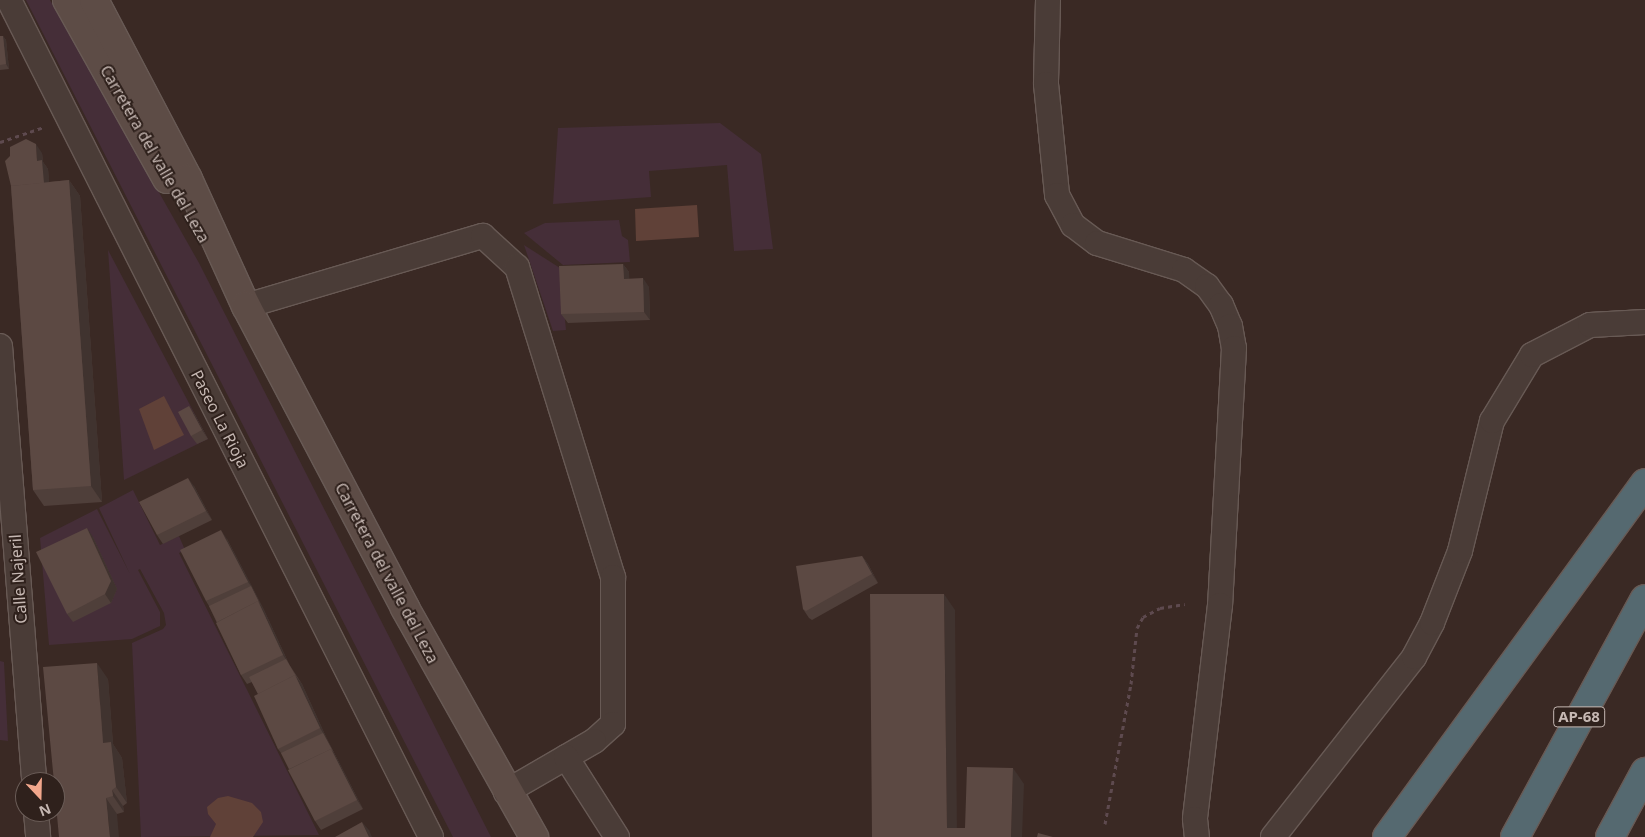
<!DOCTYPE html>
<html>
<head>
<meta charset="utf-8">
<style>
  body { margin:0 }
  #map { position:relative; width:1645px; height:837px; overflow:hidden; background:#3a2924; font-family:"Noto Sans",sans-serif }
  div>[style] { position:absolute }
  .green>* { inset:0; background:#452e38 }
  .water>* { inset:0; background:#604138 }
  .path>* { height:3px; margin-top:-1.5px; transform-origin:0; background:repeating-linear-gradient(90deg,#5e4a4f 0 4px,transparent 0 8px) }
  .roads { filter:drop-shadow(1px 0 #685a55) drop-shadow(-1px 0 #685a55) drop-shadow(0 1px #685a55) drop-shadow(0 -1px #685a55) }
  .minor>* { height:24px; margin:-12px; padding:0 12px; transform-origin:12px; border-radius:12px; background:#4a3c37 }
  .secondary>* { height:28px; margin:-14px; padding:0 14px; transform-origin:14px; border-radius:14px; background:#5d4c46 }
  .motorway>* { height:28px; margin:-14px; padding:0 14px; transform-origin:14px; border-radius:14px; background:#556970 }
  .wall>* { inset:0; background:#4f3f3a }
  .shaded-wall>* { inset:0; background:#40332f }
  .building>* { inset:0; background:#5c4943 }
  span { translate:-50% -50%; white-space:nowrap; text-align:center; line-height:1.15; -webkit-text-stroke:4px #2f211c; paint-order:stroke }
  .shield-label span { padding:1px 4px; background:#2f211c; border:1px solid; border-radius:4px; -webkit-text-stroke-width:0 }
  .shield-label { font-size:15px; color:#c6b8b3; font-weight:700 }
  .street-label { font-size:16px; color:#c6b8b3 }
  .north { position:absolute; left:15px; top:772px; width:50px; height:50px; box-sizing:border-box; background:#2f211c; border:1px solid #6b5d58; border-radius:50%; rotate:159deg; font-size:14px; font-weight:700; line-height:20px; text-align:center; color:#c6b8b3 }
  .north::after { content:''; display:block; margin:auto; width:18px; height:22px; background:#f2a78c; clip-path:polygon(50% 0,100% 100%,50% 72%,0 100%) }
</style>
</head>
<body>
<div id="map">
  <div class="green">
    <div style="clip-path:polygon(26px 0,50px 0,199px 263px,491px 837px,453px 837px)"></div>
    <div style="clip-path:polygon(720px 123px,761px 154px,773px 249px,734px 251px,727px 165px,649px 171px,651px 197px,553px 204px,558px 128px)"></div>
    <div style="clip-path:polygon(619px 220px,622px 236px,628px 240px,630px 262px,563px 265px,524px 233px,545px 223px)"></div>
    <div style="clip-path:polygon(524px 245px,560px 268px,566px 330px,553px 331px)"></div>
    <div style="clip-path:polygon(108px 250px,208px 439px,124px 480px)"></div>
    <div style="clip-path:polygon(133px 490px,160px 545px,179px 536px,185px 550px,179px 553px,319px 835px,141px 837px,132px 643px,163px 629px,166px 625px,164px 613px,140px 569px,138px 570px,160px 612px,160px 626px,132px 639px,49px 645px,40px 538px,97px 509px,130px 574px,99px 508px)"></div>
    <div style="clip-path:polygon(0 661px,4px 662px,8px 741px,0 740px)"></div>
  </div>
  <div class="water">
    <div style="clip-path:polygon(697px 205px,699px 237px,636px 241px,635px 209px)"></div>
    <div style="clip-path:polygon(164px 396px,184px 435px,154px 450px,139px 409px)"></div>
    <div style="clip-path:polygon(228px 796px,252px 803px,261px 812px,263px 822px,253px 837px,210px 837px,216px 824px,208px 814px,207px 807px,218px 798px)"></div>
  </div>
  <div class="path">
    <div style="left:0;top:142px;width:46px;rotate:-18.8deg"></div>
    <div style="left:1105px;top:824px;width:142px;rotate:-79.5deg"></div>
    <div style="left:1131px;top:684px;width:56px;rotate:-83.9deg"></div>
    <div style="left:1137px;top:628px;width:13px;rotate:-61deg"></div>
    <div style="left:1143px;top:617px;width:19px;rotate:-28deg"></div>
    <div style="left:1160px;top:608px;width:25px;rotate:-9deg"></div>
  </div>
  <div class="roads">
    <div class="minor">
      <div style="left:9px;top:0;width:937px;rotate:63.24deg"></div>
      <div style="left:1048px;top:0;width:84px;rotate:91.4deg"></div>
      <div style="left:1046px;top:84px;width:112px;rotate:84.3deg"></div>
      <div style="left:1057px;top:195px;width:34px;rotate:62deg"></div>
      <div style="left:1073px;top:225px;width:30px;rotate:37deg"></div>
      <div style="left:1097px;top:243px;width:91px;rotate:17.2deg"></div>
      <div style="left:1184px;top:270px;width:28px;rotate:35deg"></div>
      <div style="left:1207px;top:286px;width:24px;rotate:54deg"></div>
      <div style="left:1221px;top:305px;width:23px;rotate:67deg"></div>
      <div style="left:1230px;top:326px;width:22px;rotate:80deg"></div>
      <div style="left:1234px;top:348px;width:257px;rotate:93.1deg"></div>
      <div style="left:1220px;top:605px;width:215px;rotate:96.7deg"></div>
      <div style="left:1195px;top:819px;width:18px;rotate:84deg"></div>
      <div style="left:246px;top:306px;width:247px;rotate:-16.5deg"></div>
      <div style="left:483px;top:236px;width:46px;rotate:42.4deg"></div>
      <div style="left:517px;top:267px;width:325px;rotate:72.8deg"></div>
      <div style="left:613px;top:577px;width:147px;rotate:90deg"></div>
      <div style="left:613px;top:724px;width:25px;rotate:138deg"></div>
      <div style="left:594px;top:741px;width:102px;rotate:149.9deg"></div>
      <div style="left:0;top:346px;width:437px;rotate:85.5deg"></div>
      <div style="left:566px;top:757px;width:95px;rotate:57.5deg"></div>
      <div style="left:36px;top:812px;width:25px;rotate:85deg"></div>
      <div style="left:1273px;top:837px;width:229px;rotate:-51.9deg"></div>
      <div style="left:1414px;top:657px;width:38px;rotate:-62deg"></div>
      <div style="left:1432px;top:623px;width:77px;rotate:-68.7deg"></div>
      <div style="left:1460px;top:551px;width:134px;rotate:-76.2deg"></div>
      <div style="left:1492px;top:421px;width:77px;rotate:-58.8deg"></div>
      <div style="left:1532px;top:355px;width:65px;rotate:-27.3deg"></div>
      <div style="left:1590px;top:325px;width:55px;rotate:-3.1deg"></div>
    </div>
    <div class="secondary">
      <div style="left:67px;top:0;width:205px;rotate:60.8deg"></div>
      <div style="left:94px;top:0;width:202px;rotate:62.3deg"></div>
      <div style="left:188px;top:179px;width:140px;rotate:65.5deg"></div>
      <div style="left:246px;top:306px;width:341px;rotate:62.2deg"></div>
      <div style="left:405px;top:608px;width:263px;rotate:60.6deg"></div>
    </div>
    <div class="motorway">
      <div style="left:1387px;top:837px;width:438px;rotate:-53.9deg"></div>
      <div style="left:1515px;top:837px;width:271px;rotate:-61.4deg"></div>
      <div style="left:1610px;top:837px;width:74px;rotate:-61.7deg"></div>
    </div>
  </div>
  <div class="wall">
    <div style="clip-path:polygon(0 36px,3px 36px,6px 40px,9px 69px,0 70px)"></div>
    <div style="clip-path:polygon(42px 153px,43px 162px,48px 169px,49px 182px,69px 180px,80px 196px,102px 502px,44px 506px,33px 490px,11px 186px)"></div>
    <div style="clip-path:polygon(623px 264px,629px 272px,629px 279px,649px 287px,650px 320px,568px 323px,561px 314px)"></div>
    <div style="clip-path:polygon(189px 406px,195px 415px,208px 439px,197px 444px,191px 436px)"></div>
    <div style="clip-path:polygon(194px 486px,212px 520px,163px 544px,157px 535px)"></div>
    <div style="clip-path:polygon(93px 537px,117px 589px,111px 603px,73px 622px,67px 614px)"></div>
    <div style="clip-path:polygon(227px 539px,264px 610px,289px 664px,302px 684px,326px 737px,363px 809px,321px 830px,315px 821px,281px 753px,278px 749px,258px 694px,252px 682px,247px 684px,241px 675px,209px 606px,206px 601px)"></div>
    <div style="clip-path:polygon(862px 556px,868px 564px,878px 583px,812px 620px,809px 618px,803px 609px)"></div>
    <div style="clip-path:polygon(108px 679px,113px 744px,122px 758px,127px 803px,123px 806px,124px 812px,117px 814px,59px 837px)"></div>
  </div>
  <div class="shaded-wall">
    <div style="clip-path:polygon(3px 36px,6px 40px,9px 69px,6px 64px)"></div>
    <div style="clip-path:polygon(36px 144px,42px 153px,43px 162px,48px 169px,51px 199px,45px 190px,37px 161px)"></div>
    <div style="clip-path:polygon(69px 180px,80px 196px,102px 502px,91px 486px)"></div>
    <div style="clip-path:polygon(623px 264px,629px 272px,630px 288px,624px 279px)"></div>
    <div style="clip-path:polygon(643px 278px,649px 287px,650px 320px,644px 312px)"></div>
    <div style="clip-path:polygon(189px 406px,195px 415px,208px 439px,202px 430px)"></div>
    <div style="clip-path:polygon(188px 478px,194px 486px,212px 520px,206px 511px)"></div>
    <div style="clip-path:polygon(87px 528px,93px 537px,117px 589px,111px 603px,105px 594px)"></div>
    <div style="clip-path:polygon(221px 530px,227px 539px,254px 590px,248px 582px)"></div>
    <div style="clip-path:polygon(862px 556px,868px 564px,878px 583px,872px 574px)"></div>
    <div style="clip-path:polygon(251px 586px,254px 590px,264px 610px,289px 664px,302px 684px,283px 655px)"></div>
    <div style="clip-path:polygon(944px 594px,955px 610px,957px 837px,947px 828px)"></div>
    <div style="clip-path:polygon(97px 663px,108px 679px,113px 744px,122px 758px,127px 803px,116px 787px,103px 743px)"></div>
    <div style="clip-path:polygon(295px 675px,302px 684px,326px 737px,363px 809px,357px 800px,323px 733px,320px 728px)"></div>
    <div style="clip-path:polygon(1013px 768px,1024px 784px,1022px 837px,1011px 837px)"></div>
    <div style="clip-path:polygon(112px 790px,123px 806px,124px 812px,113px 796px)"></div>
    <div style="clip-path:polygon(106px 798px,117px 814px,119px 837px,110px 837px)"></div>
    <div style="clip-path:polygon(362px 822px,369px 830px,372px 837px,369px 837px)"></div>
  </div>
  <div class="building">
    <div style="clip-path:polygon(0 36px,3px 36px,6px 64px,0 65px)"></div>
    <div style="clip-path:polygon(26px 139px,36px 144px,37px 161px,42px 160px,44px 183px,11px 186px,5px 161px,10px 156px,10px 147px)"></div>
    <div style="clip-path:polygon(69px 180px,91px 486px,33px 490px,11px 186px)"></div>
    <div style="clip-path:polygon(623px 264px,624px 279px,643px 278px,644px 312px,561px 314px,559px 266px)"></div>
    <div style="clip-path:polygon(189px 406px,202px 430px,191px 436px,178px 412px)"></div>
    <div style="clip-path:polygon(188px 478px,206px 511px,157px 535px,139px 502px)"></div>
    <div style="clip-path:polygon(87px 528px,111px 581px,105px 594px,67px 614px,36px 552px)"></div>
    <div style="clip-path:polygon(221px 530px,248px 582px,206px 601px,180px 550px)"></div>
    <div style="clip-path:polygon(862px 556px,872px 574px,806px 611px,803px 609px,796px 566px)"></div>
    <div style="clip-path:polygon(251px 586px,261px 606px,258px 601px,217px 622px,209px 606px)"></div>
    <div style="clip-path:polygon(870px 594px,944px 594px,947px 828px,965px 828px,967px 767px,1013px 768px,1011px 837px,872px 837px)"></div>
    <div style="clip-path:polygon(258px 601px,283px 655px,241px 675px,216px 623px)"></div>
    <div style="clip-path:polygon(286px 659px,298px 680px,295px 675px,258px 694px,249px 677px)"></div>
    <div style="clip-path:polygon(97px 663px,103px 743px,111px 742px,116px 787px,112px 790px,113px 796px,106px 798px,110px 837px,59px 837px,55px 794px,55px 782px,54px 782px,43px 667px)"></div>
    <div style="clip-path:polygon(295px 675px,320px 728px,278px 749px,254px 696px)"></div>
    <div style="clip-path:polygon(323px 733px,334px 753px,331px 749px,289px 769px,281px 753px)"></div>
    <div style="clip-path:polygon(331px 749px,357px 800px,315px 821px,288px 770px)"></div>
    <div style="clip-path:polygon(362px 822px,369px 837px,335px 837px)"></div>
    <div style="clip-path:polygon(1038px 833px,1053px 837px,1037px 837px)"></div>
  </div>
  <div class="shield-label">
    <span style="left:1579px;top:717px">AP-68</span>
  </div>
  <div class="street-label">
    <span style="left:155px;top:154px;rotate:60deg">Carretera del valle del Leza</span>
    <span style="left:220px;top:419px;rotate:63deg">Paseo La Rioja</span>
    <span style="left:387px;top:573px;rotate:62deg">Carretera del valle del Leza</span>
    <span style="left:18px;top:579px;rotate:-94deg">Calle Najeril</span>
  </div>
  <div class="north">N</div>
</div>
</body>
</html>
